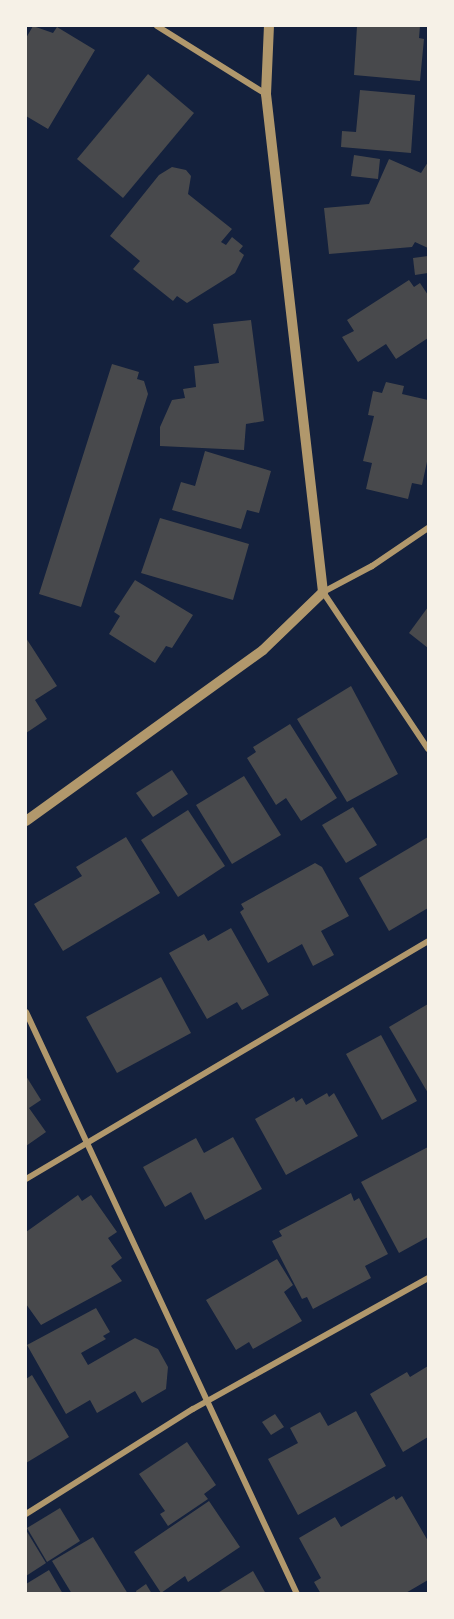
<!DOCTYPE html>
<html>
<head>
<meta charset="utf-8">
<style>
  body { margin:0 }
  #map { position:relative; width:454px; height:1619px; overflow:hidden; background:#14213d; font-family:Commissioner,sans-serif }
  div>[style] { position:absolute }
  .building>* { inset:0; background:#48494c }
  .minor>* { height:6px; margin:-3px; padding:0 3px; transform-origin:3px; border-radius:3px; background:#b1986c }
  .tertiary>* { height:10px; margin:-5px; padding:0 5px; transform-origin:5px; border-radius:5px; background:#b1986c }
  span { translate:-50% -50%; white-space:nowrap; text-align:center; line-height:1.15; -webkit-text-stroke:4.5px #f6f1e7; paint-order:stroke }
  .frame { position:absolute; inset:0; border:27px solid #f6f1e7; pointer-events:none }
</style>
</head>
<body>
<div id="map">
  <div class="building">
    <div style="clip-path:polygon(33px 26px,53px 33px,57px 27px,95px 50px,48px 129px,26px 116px,26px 38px)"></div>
    <div style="clip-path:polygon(357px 26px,420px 26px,419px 38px,424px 39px,420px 81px,354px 75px)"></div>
    <div style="clip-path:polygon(148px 74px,194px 113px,123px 198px,77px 159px)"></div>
    <div style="clip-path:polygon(360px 90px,415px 95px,411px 153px,341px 147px,342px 131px,356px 132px)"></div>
    <div style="clip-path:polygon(354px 155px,380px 159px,378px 179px,351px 176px)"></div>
    <div style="clip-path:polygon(389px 159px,421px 173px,428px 162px,428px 248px,415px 242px,412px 247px,329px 254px,324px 208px,369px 204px)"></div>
    <div style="clip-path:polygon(172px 167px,186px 170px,191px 176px,188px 194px,232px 229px,221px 242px,226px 245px,232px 237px,243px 246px,239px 251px,244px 255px,235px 273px,187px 303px,177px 296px,173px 301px,133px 269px,140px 261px,110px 236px,159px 175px)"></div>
    <div style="clip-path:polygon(428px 256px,428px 273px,415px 275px,413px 258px)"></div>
    <div style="clip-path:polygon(409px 280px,414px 287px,420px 283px,428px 295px,428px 338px,396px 359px,386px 344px,358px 362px,342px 337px,354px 331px,347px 320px)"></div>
    <div style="clip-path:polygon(251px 320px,264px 421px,246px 424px,244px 450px,160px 446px,160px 427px,172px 400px,185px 398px,183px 389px,196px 387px,194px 366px,219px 363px,213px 324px)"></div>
    <div style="clip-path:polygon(112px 364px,139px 372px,137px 379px,144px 381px,148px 394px,81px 607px,39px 594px)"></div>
    <div style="clip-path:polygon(386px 382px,404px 386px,402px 394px,428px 400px,428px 457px,422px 485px,412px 483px,408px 499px,366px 489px,372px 463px,363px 461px,374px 416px,368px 415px,373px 391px,382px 393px)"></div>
    <div style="clip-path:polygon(205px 451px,271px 471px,259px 513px,247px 510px,241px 529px,172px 510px,181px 482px,195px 486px)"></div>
    <div style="clip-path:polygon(160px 518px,249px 544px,233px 600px,141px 573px)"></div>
    <div style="clip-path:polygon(135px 580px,193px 615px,172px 648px,166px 646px,155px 663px,109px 634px,120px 616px,114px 612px)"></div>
    <div style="clip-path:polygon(428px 607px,428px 648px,409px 633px)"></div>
    <div style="clip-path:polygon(26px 638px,57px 686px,35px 700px,47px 719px,26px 733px)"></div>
    <div style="clip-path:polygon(351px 686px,398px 774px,347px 802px,297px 719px)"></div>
    <div style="clip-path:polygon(290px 724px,337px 798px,301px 821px,286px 798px,276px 805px,247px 758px,256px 752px,253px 747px)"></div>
    <div style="clip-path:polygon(172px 770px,188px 794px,153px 817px,136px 793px)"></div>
    <div style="clip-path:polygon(244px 776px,281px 835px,232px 864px,196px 805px)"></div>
    <div style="clip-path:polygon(353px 807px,377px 845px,346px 863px,322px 825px)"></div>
    <div style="clip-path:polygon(188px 810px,225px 866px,178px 897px,141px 840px)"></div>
    <div style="clip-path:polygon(126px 837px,160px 893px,63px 951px,34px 904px,82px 876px,76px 867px)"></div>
    <div style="clip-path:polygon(428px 837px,428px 908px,389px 931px,359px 878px)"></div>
    <div style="clip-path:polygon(315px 863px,322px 867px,349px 916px,321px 931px,334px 955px,313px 966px,302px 944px,268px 963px,240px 912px,244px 909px,241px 904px)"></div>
    <div style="clip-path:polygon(231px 928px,269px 995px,242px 1010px,237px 1002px,207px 1019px,169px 953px,204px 934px,208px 941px)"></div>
    <div style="clip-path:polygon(161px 977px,191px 1033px,117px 1073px,86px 1017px)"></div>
    <div style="clip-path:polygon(428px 1004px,428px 1093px,389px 1027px)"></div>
    <div style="clip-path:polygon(381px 1035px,417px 1101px,382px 1120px,346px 1054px)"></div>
    <div style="clip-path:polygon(26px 1076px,41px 1100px,29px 1108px,46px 1132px,26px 1146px)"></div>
    <div style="clip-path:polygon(327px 1093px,329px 1097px,334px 1093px,358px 1136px,286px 1175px,255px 1119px,294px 1097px,296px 1102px,302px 1098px,306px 1105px)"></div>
    <div style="clip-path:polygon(233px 1137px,262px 1189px,205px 1220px,191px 1192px,165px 1207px,143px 1167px,196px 1138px,204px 1153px)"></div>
    <div style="clip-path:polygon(428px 1147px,428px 1237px,399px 1253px,361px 1182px)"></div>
    <div style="clip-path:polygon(351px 1193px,354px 1201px,359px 1198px,388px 1254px,365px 1266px,371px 1278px,313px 1309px,307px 1297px,302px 1299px,272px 1241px,282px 1236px,279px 1231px)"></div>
    <div style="clip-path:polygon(78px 1195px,82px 1201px,91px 1195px,117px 1232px,108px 1238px,122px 1258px,111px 1266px,122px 1281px,41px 1325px,26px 1304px,26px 1232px)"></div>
    <div style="clip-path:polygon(277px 1259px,293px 1285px,284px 1292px,302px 1321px,253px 1349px,249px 1342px,236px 1350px,206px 1300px)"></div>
    <div style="clip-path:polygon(96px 1308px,110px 1332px,103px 1336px,106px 1339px,81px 1353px,88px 1365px,135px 1338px,158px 1349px,168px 1367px,166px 1389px,142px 1403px,135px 1391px,97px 1413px,90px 1400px,66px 1414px,27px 1345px)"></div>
    <div style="clip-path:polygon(428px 1366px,428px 1437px,403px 1452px,370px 1394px,407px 1372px,410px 1377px)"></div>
    <div style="clip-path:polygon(32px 1375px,69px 1437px,26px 1463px,26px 1379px)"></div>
    <div style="clip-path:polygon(356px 1411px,386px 1466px,298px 1515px,268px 1459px,298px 1443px,290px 1428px,320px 1412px,328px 1426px)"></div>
    <div style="clip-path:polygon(275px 1414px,284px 1427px,271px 1435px,262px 1422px)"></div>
    <div style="clip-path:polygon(187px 1442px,216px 1485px,204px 1494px,208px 1499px,168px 1526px,160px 1514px,165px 1511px,139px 1474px)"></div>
    <div style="clip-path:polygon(394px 1496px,396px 1500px,402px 1496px,428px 1541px,428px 1580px,404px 1594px,321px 1594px,314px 1582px,321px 1578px,299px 1538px,335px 1517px,341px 1527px)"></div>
    <div style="clip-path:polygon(209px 1501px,240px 1547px,188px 1582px,185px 1576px,161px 1593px,134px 1552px)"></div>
    <div style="clip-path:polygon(60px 1508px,80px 1541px,47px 1562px,27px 1528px)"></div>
    <div style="clip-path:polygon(26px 1530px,46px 1563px,26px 1576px)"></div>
    <div style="clip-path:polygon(93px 1537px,128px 1594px,72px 1594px,52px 1561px)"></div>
    <div style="clip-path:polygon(49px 1570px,63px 1594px,26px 1594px,26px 1584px)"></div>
    <div style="clip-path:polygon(253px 1571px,266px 1594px,216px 1594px)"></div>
    <div style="clip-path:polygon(146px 1584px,152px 1594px,137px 1594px,136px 1591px)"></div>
  </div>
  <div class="minor">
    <div style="left:157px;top:26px;width:128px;rotate:32deg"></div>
    <div style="left:428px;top:528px;width:68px;rotate:145.8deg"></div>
    <div style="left:372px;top:566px;width:55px;rotate:152deg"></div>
    <div style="left:323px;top:592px;width:189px;rotate:56.2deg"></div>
    <div style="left:26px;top:1012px;width:642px;rotate:65.03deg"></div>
    <div style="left:26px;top:1179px;width:467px;rotate:-30.6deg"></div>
    <div style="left:26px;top:1514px;width:197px;rotate:-32.2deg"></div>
    <div style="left:193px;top:1409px;width:269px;rotate:-29.1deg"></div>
  </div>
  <div class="tertiary">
    <div style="left:26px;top:821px;width:292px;rotate:-35.8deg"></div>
    <div style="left:263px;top:650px;width:83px;rotate:-44deg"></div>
    <div style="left:323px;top:592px;width:501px;rotate:-96.53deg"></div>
    <div style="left:266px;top:94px;width:68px;rotate:-87.5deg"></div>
  </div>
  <div class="frame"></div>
</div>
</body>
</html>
